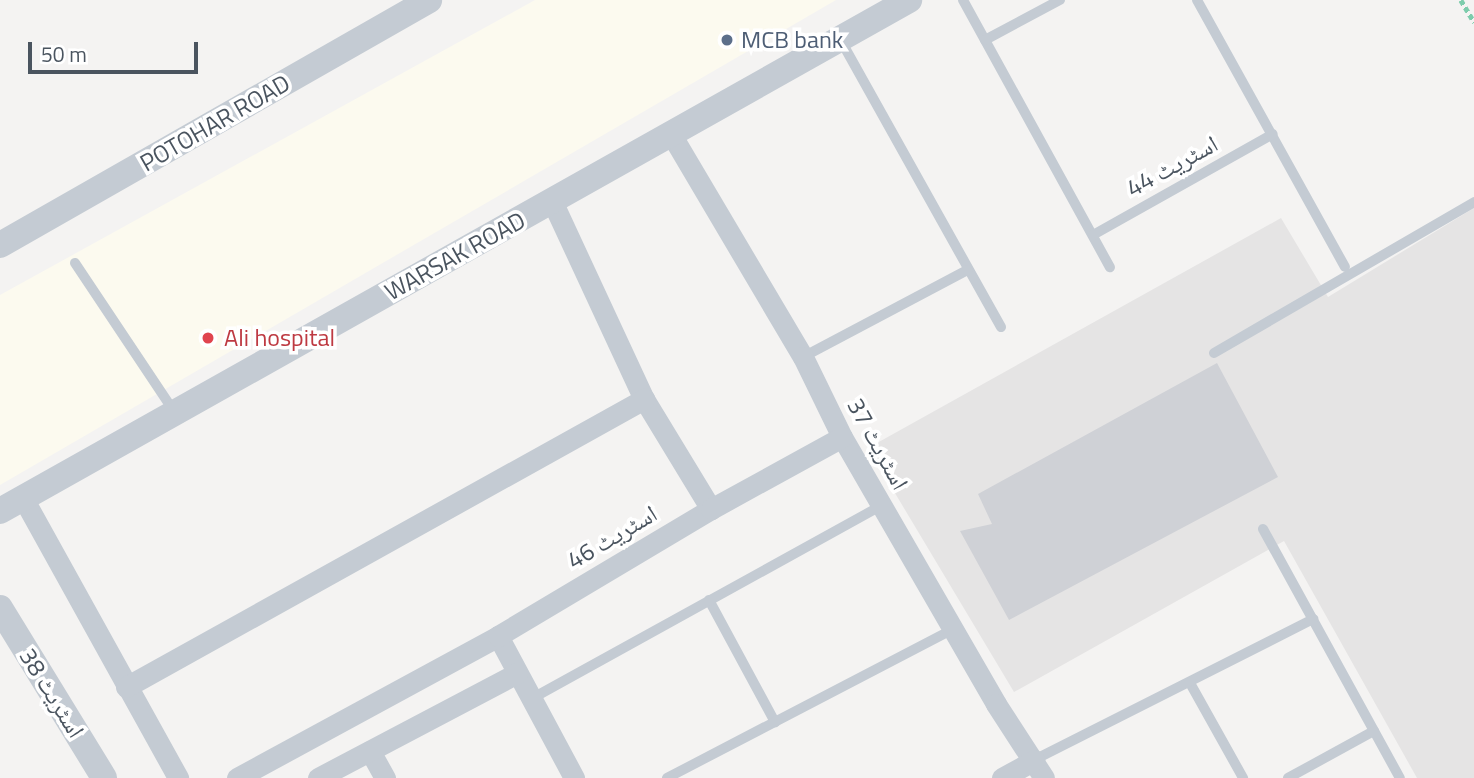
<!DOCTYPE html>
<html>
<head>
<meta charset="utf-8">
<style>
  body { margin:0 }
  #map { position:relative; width:1474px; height:778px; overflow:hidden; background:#f4f3f2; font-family:"Titillium Web","Noto Naskh Arabic",sans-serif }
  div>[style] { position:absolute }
  .commercial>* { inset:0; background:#fcfaef }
  .education>* { inset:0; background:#e5e4e4 }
  .building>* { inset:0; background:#cfd1d6 }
  .path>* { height:4.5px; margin-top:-2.25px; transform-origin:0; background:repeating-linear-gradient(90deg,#7dccac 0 5px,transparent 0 8.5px) }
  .service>* { height:10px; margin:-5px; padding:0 5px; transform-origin:5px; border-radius:5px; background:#c4cbd3 }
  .minor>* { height:21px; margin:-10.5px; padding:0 10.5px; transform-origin:10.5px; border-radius:10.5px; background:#c4cbd3 }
  .tertiary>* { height:26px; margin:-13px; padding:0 13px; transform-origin:13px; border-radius:13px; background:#c4cbd3 }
  .dots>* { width:19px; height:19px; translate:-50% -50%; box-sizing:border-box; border:4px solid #fff; border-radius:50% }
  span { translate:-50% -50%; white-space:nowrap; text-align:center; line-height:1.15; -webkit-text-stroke:7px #fff; paint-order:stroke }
  .service-label { font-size:24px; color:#4e5e75 }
  .left { translate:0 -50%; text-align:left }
  .street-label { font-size:24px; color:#4a545f }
  .health-label { font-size:24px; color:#be3a42 }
  .scale { position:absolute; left:28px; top:42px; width:170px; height:32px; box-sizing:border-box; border:4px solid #4a545f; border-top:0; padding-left:9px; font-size:21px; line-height:24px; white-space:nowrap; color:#4a545f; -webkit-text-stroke:5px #fff; paint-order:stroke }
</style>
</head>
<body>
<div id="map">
  <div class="commercial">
    <div style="clip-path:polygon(535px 0,836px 0,0 485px,0 295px)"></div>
  </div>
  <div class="education">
    <div style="clip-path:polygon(1474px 208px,1474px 778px,1417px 778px,1284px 541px,1014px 692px,868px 448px,1281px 218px,1328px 297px)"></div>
  </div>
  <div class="building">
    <div style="clip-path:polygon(1217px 363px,1278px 477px,1009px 620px,960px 531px,992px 524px,978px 494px)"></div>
  </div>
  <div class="path">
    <div style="left:1461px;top:0;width:26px;rotate:59deg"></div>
  </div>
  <div class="service">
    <div style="left:963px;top:0;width:305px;rotate:61.2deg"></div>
    <div style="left:1197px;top:0;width:305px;rotate:61deg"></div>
    <div style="left:840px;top:39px;width:330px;rotate:60.8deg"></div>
    <div style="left:985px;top:40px;width:85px;rotate:-28.1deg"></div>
    <div style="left:1093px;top:235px;width:206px;rotate:-29.3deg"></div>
    <div style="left:75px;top:263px;width:180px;rotate:56.3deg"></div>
    <div style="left:1214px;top:353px;width:301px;rotate:-30.1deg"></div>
    <div style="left:803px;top:357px;width:186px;rotate:-27.9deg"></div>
    <div style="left:1263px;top:529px;width:284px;rotate:61.2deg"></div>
    <div style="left:709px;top:600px;width:139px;rotate:61.6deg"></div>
    <div style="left:1190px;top:683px;width:109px;rotate:60.8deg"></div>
    <div style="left:531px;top:699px;width:401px;rotate:-28.9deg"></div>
    <div style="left:1034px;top:760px;width:313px;rotate:-26.8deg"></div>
    <div style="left:667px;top:778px;width:322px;rotate:-27.5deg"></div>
    <div style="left:1288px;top:778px;width:98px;rotate:-28.7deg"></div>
  </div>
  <div class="minor">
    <div style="left:671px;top:134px;width:259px;rotate:59.4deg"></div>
    <div style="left:803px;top:357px;width:89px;rotate:64deg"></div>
    <div style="left:842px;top:437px;width:308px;rotate:60deg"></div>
    <div style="left:996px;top:704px;width:88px;rotate:57deg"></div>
    <div style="left:552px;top:201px;width:218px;rotate:65.1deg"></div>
    <div style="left:644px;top:399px;width:129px;rotate:58.7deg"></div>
    <div style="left:23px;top:498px;width:320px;rotate:61deg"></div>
    <div style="left:498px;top:636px;width:161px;rotate:61.8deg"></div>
    <div style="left:126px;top:687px;width:593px;rotate:-29.07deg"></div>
    <div style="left:370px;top:751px;width:31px;rotate:61deg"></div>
    <div style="left:237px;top:778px;width:297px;rotate:-28.5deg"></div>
    <div style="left:498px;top:636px;width:248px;rotate:-30.8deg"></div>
    <div style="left:711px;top:509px;width:149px;rotate:-28.8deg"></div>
    <div style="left:318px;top:778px;width:225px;rotate:-27.8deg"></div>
    <div style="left:1002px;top:778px;width:37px;rotate:-29deg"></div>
  </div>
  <div class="tertiary">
    <div style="left:0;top:245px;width:494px;rotate:-29.7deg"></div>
    <div style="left:0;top:511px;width:1043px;rotate:-29.34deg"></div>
    <div style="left:0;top:608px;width:199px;rotate:58.5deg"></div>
  </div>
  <div class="dots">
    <div style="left:727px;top:40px;background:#5c6f8a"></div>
    <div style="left:208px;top:338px;background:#e0444e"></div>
  </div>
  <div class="service-label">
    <span class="left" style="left:741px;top:40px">MCB bank</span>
  </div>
  <div class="street-label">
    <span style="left:215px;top:123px;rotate:-30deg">POTOHAR ROAD</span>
    <span style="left:1172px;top:166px;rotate:-29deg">اسٹریٹ 44</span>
    <span style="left:455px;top:256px;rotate:-29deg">WARSAK ROAD</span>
    <span style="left:878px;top:444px;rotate:61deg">اسٹریٹ 37</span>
    <span style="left:612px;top:537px;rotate:-31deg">اسٹریٹ 46</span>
    <span style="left:52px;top:693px;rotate:58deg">اسٹریٹ 38</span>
  </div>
  <div class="health-label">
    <span class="left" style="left:224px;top:338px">Ali hospital</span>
  </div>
  <div class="scale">50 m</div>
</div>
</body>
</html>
